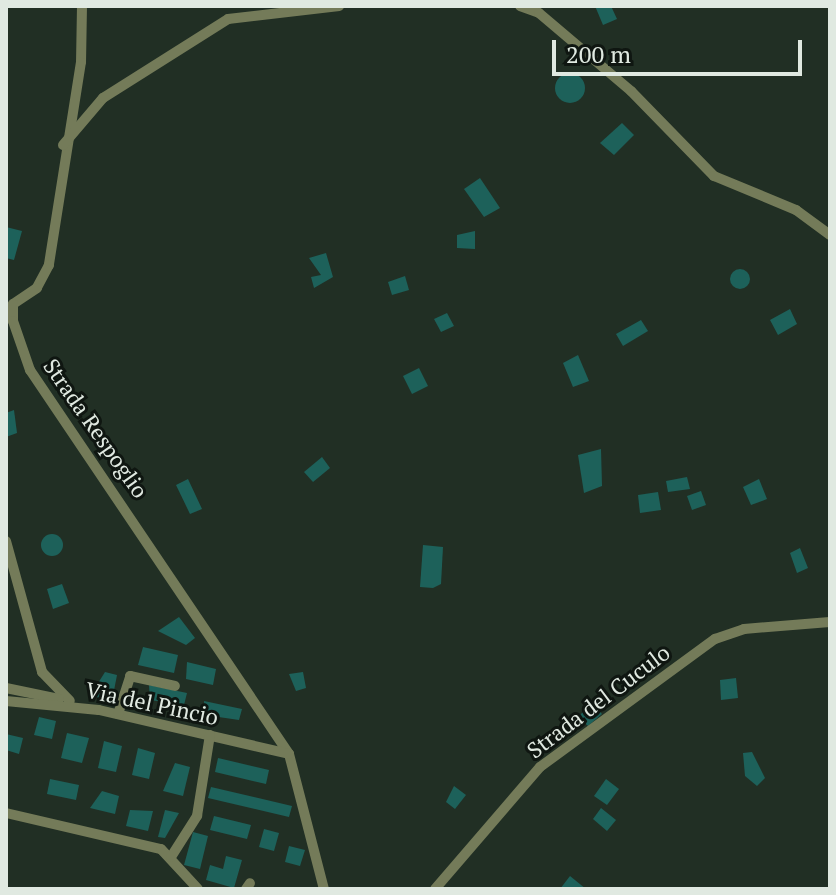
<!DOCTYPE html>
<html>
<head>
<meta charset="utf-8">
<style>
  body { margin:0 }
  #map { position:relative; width:836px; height:895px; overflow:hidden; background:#212f24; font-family:"PT Serif",serif }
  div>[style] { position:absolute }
  .building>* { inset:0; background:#1d615a }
  .round { border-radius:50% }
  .minor>* { height:10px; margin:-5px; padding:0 5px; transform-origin:5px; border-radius:5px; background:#747b59 }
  span { translate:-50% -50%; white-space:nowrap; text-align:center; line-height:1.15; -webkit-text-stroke:6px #0f1611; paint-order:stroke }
  .street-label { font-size:22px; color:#e0e9e1 }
  .frame { position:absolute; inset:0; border:8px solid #e0e9e1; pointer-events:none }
  .scale { position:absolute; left:552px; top:40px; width:250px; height:36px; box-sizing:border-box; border:4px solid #e0e9e1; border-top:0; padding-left:10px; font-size:24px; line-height:28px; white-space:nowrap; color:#e0e9e1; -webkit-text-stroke:6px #0f1611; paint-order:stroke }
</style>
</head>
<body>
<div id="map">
  <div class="building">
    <div style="clip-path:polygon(595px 6px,611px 6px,617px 19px,603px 25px)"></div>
    <div class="round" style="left:555px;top:73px;width:30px;height:30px"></div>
    <div style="clip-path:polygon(622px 123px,634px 135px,614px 155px,600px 143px)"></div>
    <div style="clip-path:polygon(480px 178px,500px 208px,484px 217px,464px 189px)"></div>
    <div style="clip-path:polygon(6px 227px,22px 231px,14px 260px,6px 258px)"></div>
    <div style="clip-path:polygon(475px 231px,475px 249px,457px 248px,457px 235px)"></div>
    <div style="clip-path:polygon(326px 253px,333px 277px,314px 288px,311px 277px,321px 275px,309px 258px)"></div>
    <div class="round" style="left:730px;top:269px;width:20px;height:20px"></div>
    <div style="clip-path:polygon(405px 276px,409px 290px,392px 295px,388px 282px)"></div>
    <div style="clip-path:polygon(790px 309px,797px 324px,778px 335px,770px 320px)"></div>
    <div style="clip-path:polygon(447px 313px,454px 326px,441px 332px,434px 319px)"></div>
    <div style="clip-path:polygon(641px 320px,648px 331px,623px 346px,616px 334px)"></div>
    <div style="clip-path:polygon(578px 355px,589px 381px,573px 387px,563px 363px)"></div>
    <div style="clip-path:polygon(419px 368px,428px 386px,412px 394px,403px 376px)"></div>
    <div style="clip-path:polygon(14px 410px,17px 433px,6px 437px,6px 413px)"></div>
    <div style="clip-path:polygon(601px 449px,602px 486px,584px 493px,578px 455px)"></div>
    <div style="clip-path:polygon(322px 457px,330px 468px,313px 482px,304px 472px)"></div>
    <div style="clip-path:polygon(687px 477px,690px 489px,668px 492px,666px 481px)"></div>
    <div style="clip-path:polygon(188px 479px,202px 509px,190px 514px,176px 485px)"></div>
    <div style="clip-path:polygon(759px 479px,767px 499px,751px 505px,743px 487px)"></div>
    <div style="clip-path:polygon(701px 491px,706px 505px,692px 510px,687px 496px)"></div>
    <div style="clip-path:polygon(658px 492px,661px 510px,640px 513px,638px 495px)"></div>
    <div class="round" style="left:41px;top:534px;width:22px;height:22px"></div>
    <div style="clip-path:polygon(423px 545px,443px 547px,441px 584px,433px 588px,420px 587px)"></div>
    <div style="clip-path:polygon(800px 548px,808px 568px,797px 573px,790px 553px)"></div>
    <div style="clip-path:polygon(62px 584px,69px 603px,53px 609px,47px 589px)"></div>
    <div style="clip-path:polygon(179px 617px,195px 638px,186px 645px,158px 631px)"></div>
    <div style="clip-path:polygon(143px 647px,178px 655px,174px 673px,138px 665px)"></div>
    <div style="clip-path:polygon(187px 662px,216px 669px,213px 685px,186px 679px)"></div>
    <div style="clip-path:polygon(105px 672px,117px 675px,112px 701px,90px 696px)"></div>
    <div style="clip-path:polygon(303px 672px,306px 688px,296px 691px,289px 674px)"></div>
    <div style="clip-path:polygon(736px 678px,738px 698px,721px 700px,720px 680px)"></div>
    <div style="clip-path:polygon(149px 685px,187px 693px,184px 705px,150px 700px)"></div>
    <div style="clip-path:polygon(204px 701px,242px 709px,239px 720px,205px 715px)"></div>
    <div style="clip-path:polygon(592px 703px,602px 714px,588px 726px,578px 717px)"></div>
    <div style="clip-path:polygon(39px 717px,56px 721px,52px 739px,34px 735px)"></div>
    <div style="clip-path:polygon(67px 733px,89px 738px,82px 763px,61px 758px)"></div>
    <div style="clip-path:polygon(6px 734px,23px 738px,19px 754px,6px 750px)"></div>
    <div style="clip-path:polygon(104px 741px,122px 746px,116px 772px,98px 768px)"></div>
    <div style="clip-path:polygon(138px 748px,155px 753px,149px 779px,132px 775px)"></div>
    <div style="clip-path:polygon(752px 752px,765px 778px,757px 786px,745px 776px,743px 753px)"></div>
    <div style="clip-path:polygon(218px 758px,269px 770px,266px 784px,215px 772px)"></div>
    <div style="clip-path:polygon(175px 763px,190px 767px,183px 796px,163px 791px)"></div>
    <div style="clip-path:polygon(50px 779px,79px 785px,76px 800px,47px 794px)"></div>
    <div style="clip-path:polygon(606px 779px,619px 789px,607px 805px,594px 796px)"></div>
    <div style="clip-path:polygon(454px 786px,466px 795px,455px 809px,446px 802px)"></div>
    <div style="clip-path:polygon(211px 787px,292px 806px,289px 817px,208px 798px)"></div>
    <div style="clip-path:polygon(102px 791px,119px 796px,115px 814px,90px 808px)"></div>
    <div style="clip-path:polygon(601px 808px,616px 820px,607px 831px,593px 819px)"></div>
    <div style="clip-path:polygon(130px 810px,153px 811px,148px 831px,126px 826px)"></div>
    <div style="clip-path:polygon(165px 810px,179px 813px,165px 838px,158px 837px)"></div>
    <div style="clip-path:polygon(214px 816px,251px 825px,247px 839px,210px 830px)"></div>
    <div style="clip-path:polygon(264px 829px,279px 833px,274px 851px,259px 847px)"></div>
    <div style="clip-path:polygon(193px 832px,208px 836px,200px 869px,184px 865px)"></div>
    <div style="clip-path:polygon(289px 846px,305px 850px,300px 866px,285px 862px)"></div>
    <div style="clip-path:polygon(226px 856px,242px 860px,234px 888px,206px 880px,210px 865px,223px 869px)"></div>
    <div style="clip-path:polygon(570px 876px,586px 889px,560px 889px)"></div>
  </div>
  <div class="minor">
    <div style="left:82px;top:6px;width:56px;rotate:91deg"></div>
    <div style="left:81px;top:62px;width:206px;rotate:99deg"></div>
    <div style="left:49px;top:265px;width:26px;rotate:118deg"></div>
    <div style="left:37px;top:288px;width:29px;rotate:146deg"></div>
    <div style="left:13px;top:304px;width:17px;rotate:90deg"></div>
    <div style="left:13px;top:321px;width:52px;rotate:70.9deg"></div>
    <div style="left:30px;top:370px;width:463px;rotate:56deg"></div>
    <div style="left:289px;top:754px;width:139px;rotate:75.5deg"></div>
    <div style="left:520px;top:6px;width:20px;rotate:20deg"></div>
    <div style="left:539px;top:13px;width:121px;rotate:40.3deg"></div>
    <div style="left:631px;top:91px;width:119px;rotate:45.7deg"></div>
    <div style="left:714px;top:176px;width:89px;rotate:22.5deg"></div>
    <div style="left:796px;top:210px;width:42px;rotate:36.3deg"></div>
    <div style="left:63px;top:145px;width:62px;rotate:-49.6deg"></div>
    <div style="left:103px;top:98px;width:148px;rotate:-32.3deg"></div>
    <div style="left:228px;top:19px;width:112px;rotate:-6.7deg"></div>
    <div style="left:6px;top:541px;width:136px;rotate:74.6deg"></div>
    <div style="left:42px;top:672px;width:40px;rotate:46deg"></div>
    <div style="left:6px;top:688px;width:54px;rotate:11.7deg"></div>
    <div style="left:6px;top:701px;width:93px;rotate:5.5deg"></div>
    <div style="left:99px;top:710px;width:195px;rotate:13deg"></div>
    <div style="left:118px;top:714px;width:40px;rotate:-72deg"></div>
    <div style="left:130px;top:676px;width:46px;rotate:12.5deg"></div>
    <div style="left:6px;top:813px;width:159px;rotate:13.1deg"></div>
    <div style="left:161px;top:849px;width:54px;rotate:47.2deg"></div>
    <div style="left:171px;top:857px;width:49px;rotate:-57.6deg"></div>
    <div style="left:197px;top:816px;width:82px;rotate:-80.9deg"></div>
    <div style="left:246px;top:889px;width:7px;rotate:-56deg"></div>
    <div style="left:435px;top:889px;width:161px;rotate:-49.3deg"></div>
    <div style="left:540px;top:767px;width:217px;rotate:-36.2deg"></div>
    <div style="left:715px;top:639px;width:31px;rotate:-19deg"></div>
    <div style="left:744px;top:629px;width:86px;rotate:-4.7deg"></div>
  </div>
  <div class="street-label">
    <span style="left:96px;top:428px;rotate:55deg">Strada Respoglio</span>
    <span style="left:598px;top:701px;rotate:-37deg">Strada del Cuculo</span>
    <span style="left:152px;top:703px;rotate:12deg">Via del Pincio</span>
  </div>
  <div class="frame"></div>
  <div class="scale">200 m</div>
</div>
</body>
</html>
